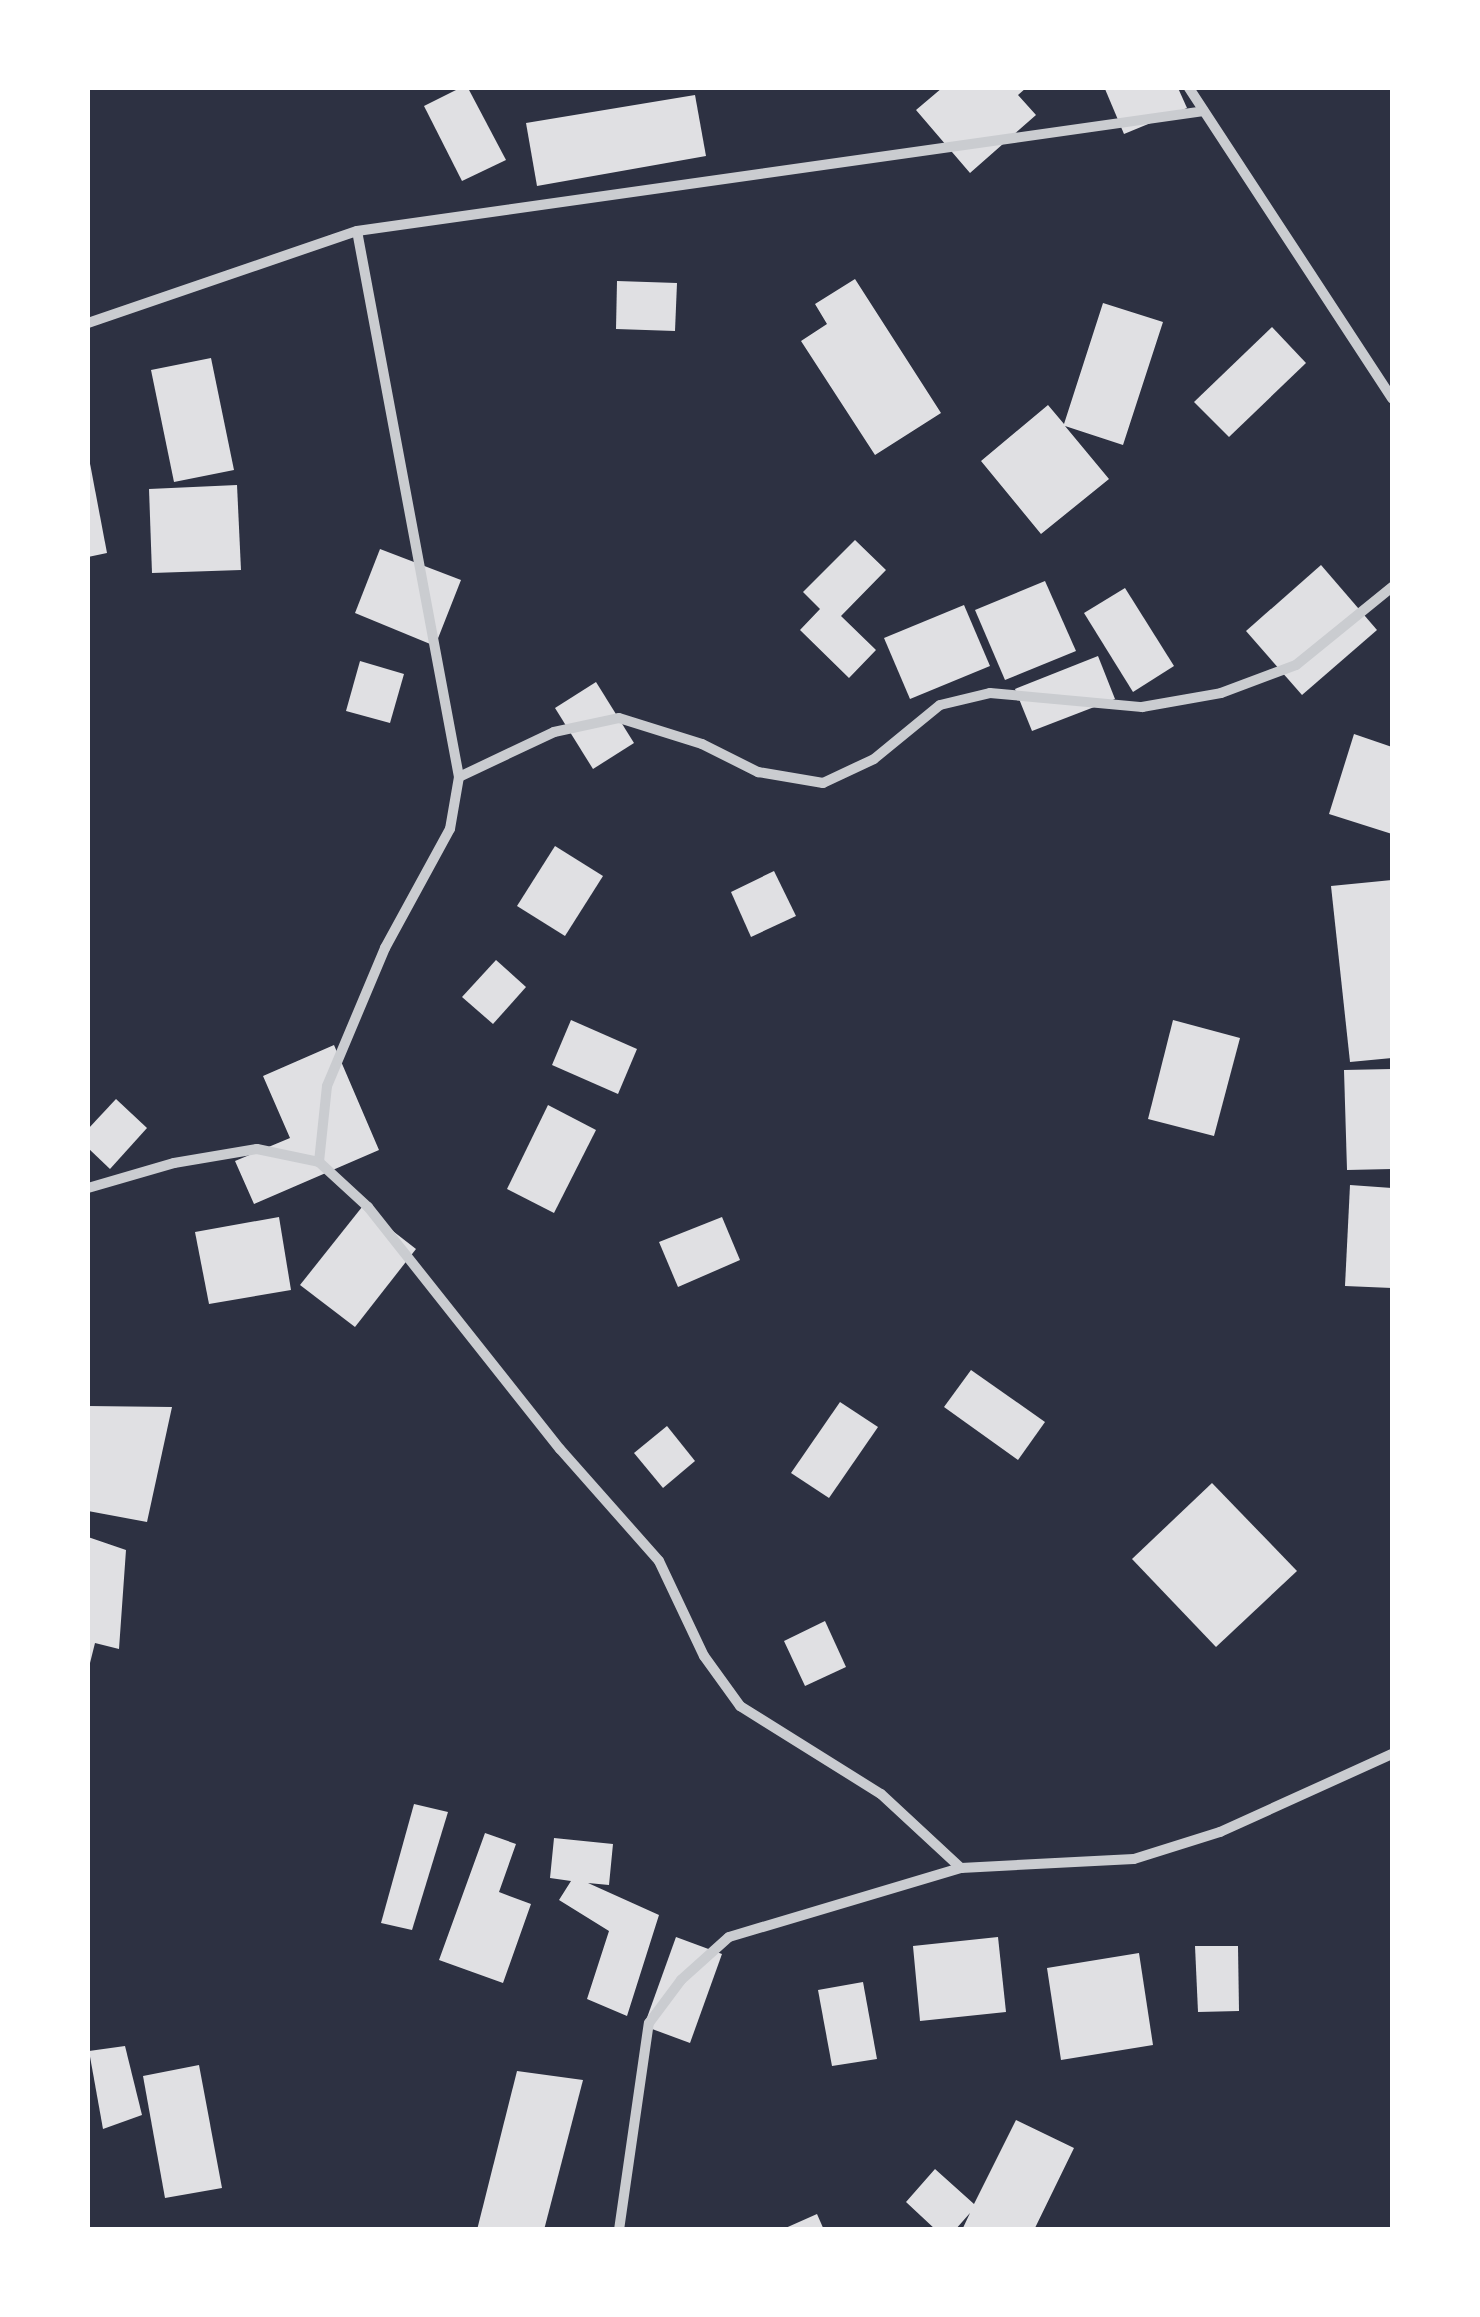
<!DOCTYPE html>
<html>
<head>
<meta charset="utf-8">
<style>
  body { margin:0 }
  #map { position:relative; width:1480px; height:2317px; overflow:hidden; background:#2d3142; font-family:Raleway,sans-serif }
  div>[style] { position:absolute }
  .building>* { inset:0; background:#e0e0e3 }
  .minor>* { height:10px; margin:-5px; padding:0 5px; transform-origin:5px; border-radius:5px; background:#caccd0 }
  span { translate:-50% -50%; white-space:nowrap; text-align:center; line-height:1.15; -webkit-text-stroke:9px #fff; paint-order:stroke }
  .frame { position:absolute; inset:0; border:90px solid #fff; pointer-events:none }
</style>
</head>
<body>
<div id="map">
  <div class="building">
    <div style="clip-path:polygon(460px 88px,468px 88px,506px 160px,462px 181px,424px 106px)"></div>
    <div style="clip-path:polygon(942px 88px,1026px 88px,1018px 95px,1036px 115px,970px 173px,916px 110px)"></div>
    <div style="clip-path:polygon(1110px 88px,1178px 88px,1187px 108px,1124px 134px,1105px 89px)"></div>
    <div style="clip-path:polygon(695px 95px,706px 156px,537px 186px,526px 123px)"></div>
    <div style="clip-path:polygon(855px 279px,941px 413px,875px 455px,801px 341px,827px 324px,815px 304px)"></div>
    <div style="clip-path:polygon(617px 281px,677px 283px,675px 331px,616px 329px)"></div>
    <div style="clip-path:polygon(1103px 303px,1163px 322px,1123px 445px,1065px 426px,1109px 479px,1041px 534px,981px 461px,1048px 405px,1064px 424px)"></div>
    <div style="clip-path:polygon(1272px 327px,1306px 363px,1229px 437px,1194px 402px)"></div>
    <div style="clip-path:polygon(211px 358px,234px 470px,174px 482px,151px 370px)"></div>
    <div style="clip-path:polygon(88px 453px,107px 553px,88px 557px)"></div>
    <div style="clip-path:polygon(237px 485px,241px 570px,152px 573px,149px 489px)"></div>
    <div style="clip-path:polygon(855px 540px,886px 570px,841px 616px,876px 650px,849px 678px,800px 630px,820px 609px,803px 592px)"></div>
    <div style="clip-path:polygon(380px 549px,461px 580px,435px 646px,355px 613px)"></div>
    <div style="clip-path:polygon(1321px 565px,1377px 630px,1302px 695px,1246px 631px)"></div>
    <div style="clip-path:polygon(1045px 581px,1076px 651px,1005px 680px,975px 610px)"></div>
    <div style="clip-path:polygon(1125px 588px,1174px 666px,1133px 692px,1084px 613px)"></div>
    <div style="clip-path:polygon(964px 605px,990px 666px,910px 699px,884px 638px)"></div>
    <div style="clip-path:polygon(1098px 656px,1115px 699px,1032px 731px,1015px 689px)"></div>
    <div style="clip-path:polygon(360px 661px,404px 674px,390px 723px,346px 711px)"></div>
    <div style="clip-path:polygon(596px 682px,634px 743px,593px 769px,555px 708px)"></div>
    <div style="clip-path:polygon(1354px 734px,1392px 747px,1392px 834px,1329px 814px)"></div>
    <div style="clip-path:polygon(555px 846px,603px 876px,565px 936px,517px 906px)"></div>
    <div style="clip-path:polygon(774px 871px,796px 916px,751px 937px,731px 892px)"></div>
    <div style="clip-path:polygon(1392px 880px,1392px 1058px,1350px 1062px,1331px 886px)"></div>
    <div style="clip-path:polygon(496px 960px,526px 987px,493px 1024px,462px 997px)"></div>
    <div style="clip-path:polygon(571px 1020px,637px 1049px,618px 1094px,552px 1065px)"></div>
    <div style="clip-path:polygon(1173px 1020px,1240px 1038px,1214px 1136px,1148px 1119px)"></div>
    <div style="clip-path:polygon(334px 1045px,379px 1150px,254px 1204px,235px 1161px,290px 1138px,263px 1076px)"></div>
    <div style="clip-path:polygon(1392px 1069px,1392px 1169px,1347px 1170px,1344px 1070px)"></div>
    <div style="clip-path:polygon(116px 1099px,147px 1128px,110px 1169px,88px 1148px,88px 1129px)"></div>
    <div style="clip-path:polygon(548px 1105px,596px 1130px,554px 1213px,507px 1189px)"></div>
    <div style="clip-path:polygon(1350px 1185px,1392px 1188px,1392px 1288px,1345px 1286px)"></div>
    <div style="clip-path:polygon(362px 1207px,416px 1249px,355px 1327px,300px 1285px)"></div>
    <div style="clip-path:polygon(279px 1217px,291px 1290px,209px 1304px,195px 1232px)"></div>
    <div style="clip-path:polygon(722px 1217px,740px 1260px,678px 1287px,659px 1242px)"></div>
    <div style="clip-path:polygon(971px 1370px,1045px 1422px,1018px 1460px,944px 1407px)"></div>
    <div style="clip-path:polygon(840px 1402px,878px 1427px,829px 1498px,791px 1473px)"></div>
    <div style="clip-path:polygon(88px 1406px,172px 1407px,147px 1522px,88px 1511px)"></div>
    <div style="clip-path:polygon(667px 1426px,695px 1461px,663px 1488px,634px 1453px)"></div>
    <div style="clip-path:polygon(1212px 1483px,1297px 1571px,1216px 1647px,1132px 1559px)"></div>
    <div style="clip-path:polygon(88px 1537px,126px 1550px,119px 1649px,95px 1643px,89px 1667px)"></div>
    <div style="clip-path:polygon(825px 1621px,846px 1667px,805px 1686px,784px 1641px)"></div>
    <div style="clip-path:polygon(414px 1804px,448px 1812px,412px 1930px,381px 1923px)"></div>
    <div style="clip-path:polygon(485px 1833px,516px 1844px,499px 1892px,531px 1904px,503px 1983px,439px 1960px)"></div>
    <div style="clip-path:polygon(554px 1838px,613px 1844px,609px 1885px,588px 1883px,659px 1915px,627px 2016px,587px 1999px,609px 1931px,559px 1900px,571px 1881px,550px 1878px)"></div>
    <div style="clip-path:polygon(676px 1937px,722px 1954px,690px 2043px,644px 2026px)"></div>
    <div style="clip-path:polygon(998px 1937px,1006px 2012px,920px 2021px,913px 1946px)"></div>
    <div style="clip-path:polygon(1195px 1946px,1238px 1946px,1239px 2011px,1198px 2012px)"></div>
    <div style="clip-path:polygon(1139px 1953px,1153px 2045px,1061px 2060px,1047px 1968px)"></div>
    <div style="clip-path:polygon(863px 1982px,877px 2059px,832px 2066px,818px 1990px)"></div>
    <div style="clip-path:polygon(125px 2046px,142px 2115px,103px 2129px,89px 2051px)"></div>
    <div style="clip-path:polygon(199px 2065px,222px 2188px,165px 2198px,143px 2076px)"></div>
    <div style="clip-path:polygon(517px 2071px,583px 2080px,544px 2230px,477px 2230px)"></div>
    <div style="clip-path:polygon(1016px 2120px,1074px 2148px,1034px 2230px,962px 2230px,970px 2213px,955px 2230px,936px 2230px,906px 2202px,935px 2169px,974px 2204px)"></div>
    <div style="clip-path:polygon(817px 2214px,824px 2230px,781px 2230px)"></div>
  </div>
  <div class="minor">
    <div style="left:1189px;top:88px;width:371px;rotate:56.8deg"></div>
    <div style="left:88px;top:323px;width:284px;rotate:-18.9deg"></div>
    <div style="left:357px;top:231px;width:855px;rotate:-8.06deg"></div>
    <div style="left:459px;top:777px;width:105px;rotate:-25.3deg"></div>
    <div style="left:554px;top:732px;width:66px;rotate:-12.2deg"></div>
    <div style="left:619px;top:718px;width:87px;rotate:17.4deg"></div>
    <div style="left:702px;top:744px;width:63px;rotate:26.6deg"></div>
    <div style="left:758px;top:772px;width:66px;rotate:9.6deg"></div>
    <div style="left:823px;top:783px;width:56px;rotate:-25.2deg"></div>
    <div style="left:874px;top:759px;width:85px;rotate:-39.3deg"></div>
    <div style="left:940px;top:705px;width:51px;rotate:-13.5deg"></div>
    <div style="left:990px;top:693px;width:153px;rotate:5.3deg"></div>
    <div style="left:1142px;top:707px;width:80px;rotate:-10deg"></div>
    <div style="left:1221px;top:693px;width:80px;rotate:-20.5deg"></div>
    <div style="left:1296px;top:665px;width:124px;rotate:-39.1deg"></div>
    <div style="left:319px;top:1162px;width:76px;rotate:-84deg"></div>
    <div style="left:327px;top:1086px;width:150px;rotate:-67.2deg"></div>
    <div style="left:385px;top:948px;width:136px;rotate:-61.4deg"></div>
    <div style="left:450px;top:829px;width:53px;rotate:-80.2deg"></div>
    <div style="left:459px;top:777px;width:555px;rotate:-100.58deg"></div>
    <div style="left:88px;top:1188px;width:90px;rotate:-16.2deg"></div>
    <div style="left:174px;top:1163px;width:84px;rotate:-9.6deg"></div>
    <div style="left:257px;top:1149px;width:63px;rotate:11.8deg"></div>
    <div style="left:319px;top:1162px;width:67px;rotate:42.6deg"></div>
    <div style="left:368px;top:1207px;width:309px;rotate:51.6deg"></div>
    <div style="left:560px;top:1449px;width:149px;rotate:48.5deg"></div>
    <div style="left:659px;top:1561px;width:105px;rotate:64.7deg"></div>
    <div style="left:704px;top:1656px;width:62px;rotate:54.2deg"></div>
    <div style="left:740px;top:1706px;width:166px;rotate:32deg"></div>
    <div style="left:881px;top:1794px;width:109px;rotate:42.8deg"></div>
    <div style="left:619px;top:2230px;width:209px;rotate:-81.8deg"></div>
    <div style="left:649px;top:2023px;width:54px;rotate:-53.3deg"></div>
    <div style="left:681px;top:1980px;width:64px;rotate:-41.9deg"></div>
    <div style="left:729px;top:1937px;width:242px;rotate:-16.6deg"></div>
    <div style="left:961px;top:1868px;width:173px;rotate:-3deg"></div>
    <div style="left:1134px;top:1859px;width:90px;rotate:-17.4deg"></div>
    <div style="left:1220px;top:1832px;width:189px;rotate:-24.4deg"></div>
  </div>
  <div class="frame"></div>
</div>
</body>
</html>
